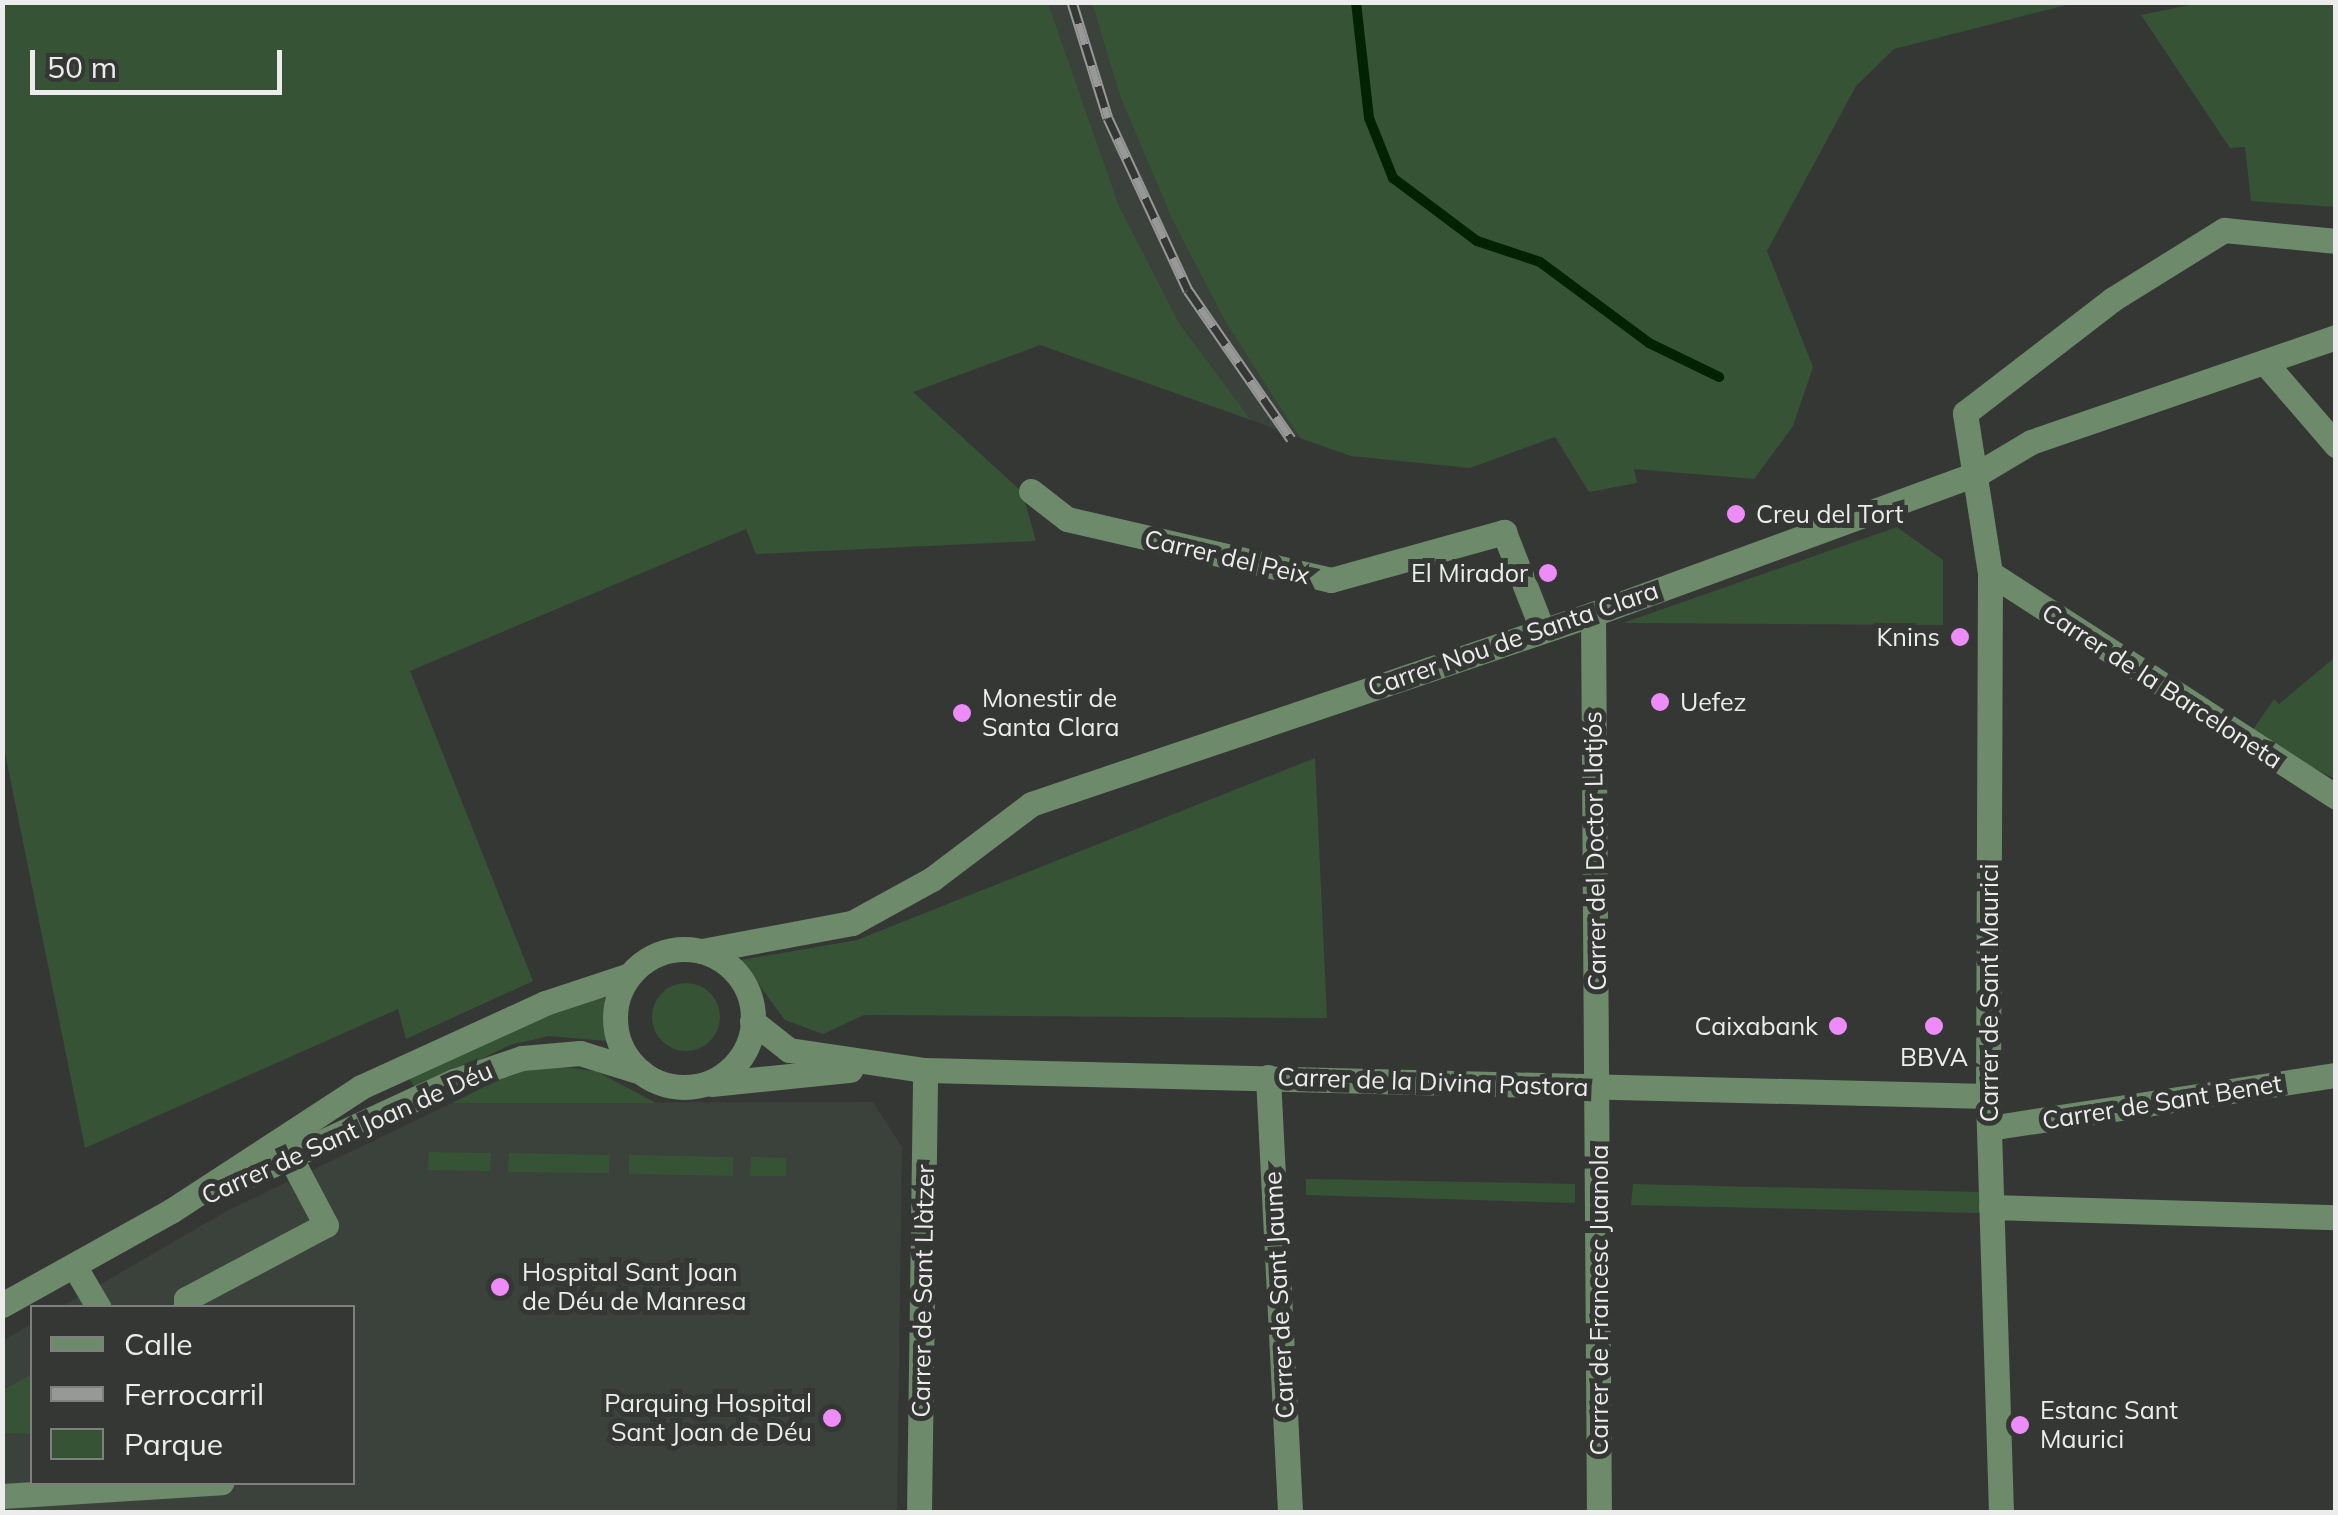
<!DOCTYPE html>
<html>
<head>
<meta charset="utf-8">
<style>
  body { margin:0 }
  #map { position:relative; width:2338px; height:1515px; overflow:hidden; background:#353735; font-family:Mulish,sans-serif }
  div>[style] { position:absolute }
  .built>* { inset:0; background:#3b423b }
  .green>* { inset:0; background:#375336 }
  .round { border-radius:50% }
  .stream>* { height:10px; margin:-5px; padding:0 5px; transform-origin:5px; border-radius:5px; background:#022203 }
  .minor>* { height:25px; margin:-12.5px; padding:0 12.5px; transform-origin:12.5px; border-radius:12.5px; background:#6d8a6b }
  .minor>.ring { margin:-12.5px; padding:0; box-sizing:content-box; background:none; border:25px solid #6d8a6b; border-radius:50% }
  .rail>* { height:11px; margin-top:-5.5px; transform-origin:0; background:repeating-linear-gradient(90deg,#353735 0 22px,#979897 0 44px); box-sizing:border-box; border-block:2px solid #979897 }
  .dots>* { width:28px; height:28px; translate:-50% -50%; box-sizing:border-box; border:5px solid #353735; border-radius:50% }
  span { translate:-50% -50%; white-space:nowrap; text-align:center; line-height:1.15; -webkit-text-stroke:10px #353735; paint-order:stroke }
  .poi-label { font-size:25px; color:#ebeceb }
  .left { translate:0 -50%; text-align:left }
  .right { translate:-100% -50%; text-align:right }
  .street-label { font-size:25px; color:#ebeceb }
  .frame { position:absolute; inset:0; border:5px solid #ebeceb; pointer-events:none }
  .legend { position:absolute; left:30px; top:1305px; width:325px; height:180px; box-sizing:border-box; background:#353735; border:2px solid #7e7f7e; margin:0; padding:12px 18px; list-style:none; font-size:30px; color:#ebeceb }
  .legend li { display:flex; align-items:center; gap:20px; height:50px }
  .legend b { width:50px; border:2px solid #7e7f7e }
  .scale { position:absolute; left:30px; top:50px; width:252px; height:45px; box-sizing:border-box; border:5px solid #ebeceb; border-top:0; padding-left:12px; font-size:30px; line-height:35px; white-space:nowrap; color:#ebeceb; -webkit-text-stroke:8px #353735; paint-order:stroke }
</style>
</head>
<body>
<div id="map">
  <div class="built">
    <div style="clip-path:polygon(1048px 3px,1092px 3px,1120px 96px,1172px 219px,1226px 323px,1300px 438px,1251px 420px,1179px 323px,1119px 206px)"></div>
    <div style="clip-path:polygon(873px 1102px,902px 1147px,897px 1512px,3px 1512px,2px 1341px,32px 1324px,32px 1482px,352px 1482px,352px 1308px,61px 1307px,227px 1211px,452px 1103px)"></div>
  </div>
  <div class="green">
    <div style="clip-path:polygon(2px 3px,1048px 3px,1119px 206px,1179px 323px,1251px 420px,1040px 345px,913px 392px,1022px 492px,1036px 541px,756px 554px,746px 529px,410px 671px,533px 981px,406px 1039px,398px 1009px,85px 1148px,3px 743px)"></div>
    <div style="clip-path:polygon(1092px 3px,2069px 2px,2070px 4px,1894px 49px,1856px 86px,1767px 251px,1813px 367px,1793px 426px,1754px 479px,1634px 469px,1637px 483px,1589px 492px,1555px 437px,1470px 468px,1351px 456px,1300px 438px,1226px 323px,1172px 219px,1120px 96px)"></div>
    <div style="clip-path:polygon(2199px 3px,2335px 3px,2335px 207px,2251px 201px,2245px 147px,2230px 148px,2141px 15px)"></div>
    <div style="clip-path:polygon(1897px 527px,1943px 560px,1943px 625px,1623px 623px)"></div>
    <div style="clip-path:polygon(2335px 657px,2335px 779px,2250px 734px,2274px 699px,2279px 704px)"></div>
    <div style="clip-path:polygon(1315px 758px,1327px 1018px,864px 1015px,823px 1034px,785px 1020px,741px 960px,857px 940px)"></div>
    <div class="round" style="left:652px;top:983px;width:68px;height:68px"></div>
    <div style="clip-path:polygon(605px 998px,607px 1041px,549px 1036px,510px 1045px,416px 1090px,408px 1076px,581px 1000px)"></div>
    <div style="clip-path:polygon(563px 1067px,596px 1071px,656px 1103px,452px 1103px,522px 1068px)"></div>
    <div style="clip-path:polygon(429px 1152px,491px 1153px,490px 1171px,428px 1170px)"></div>
    <div style="clip-path:polygon(509px 1153px,610px 1155px,609px 1173px,508px 1172px)"></div>
    <div style="clip-path:polygon(629px 1155px,733px 1157px,733px 1176px,629px 1174px)"></div>
    <div style="clip-path:polygon(751px 1157px,786px 1158px,786px 1176px,750px 1176px)"></div>
    <div style="clip-path:polygon(1306px 1179px,1575px 1184px,1575px 1203px,1306px 1195px)"></div>
    <div style="clip-path:polygon(1633px 1184px,1980px 1192px,1980px 1213px,1631px 1205px)"></div>
    <div style="clip-path:polygon(32px 1374px,32px 1434px,3px 1433px,3px 1390px)"></div>
  </div>
  <div class="stream">
    <div style="left:1356px;top:2px;width:117px;rotate:83.6deg"></div>
    <div style="left:1369px;top:118px;width:65px;rotate:68.2deg"></div>
    <div style="left:1393px;top:178px;width:105px;rotate:36.9deg"></div>
    <div style="left:1477px;top:241px;width:66px;rotate:18.4deg"></div>
    <div style="left:1540px;top:262px;width:136px;rotate:36.6deg"></div>
    <div style="left:1649px;top:343px;width:78px;rotate:25.9deg"></div>
  </div>
  <div class="minor">
    <div style="left:2267px;top:365px;width:106px;rotate:49.2deg"></div>
    <div style="left:1031px;top:491px;width:46px;rotate:37.9deg"></div>
    <div style="left:1067px;top:519px;width:271px;rotate:13deg"></div>
    <div style="left:1331px;top:580px;width:180px;rotate:-15.5deg"></div>
    <div style="left:1504px;top:532px;width:104px;rotate:68.6deg"></div>
    <div style="left:1990px;top:573px;width:412px;rotate:32.9deg"></div>
    <div style="left:1593px;top:614px;width:898px;rotate:89.62deg"></div>
    <div class="ring" style="left:615px;top:949px;width:113px;height:113px"></div>
    <div style="left:702px;top:951px;width:153px;rotate:-10.6deg"></div>
    <div style="left:852px;top:923px;width:91px;rotate:-28.8deg"></div>
    <div style="left:932px;top:879px;width:124px;rotate:-37.1deg"></div>
    <div style="left:1031px;top:804px;width:593px;rotate:-18.68deg"></div>
    <div style="left:1593px;top:614px;width:411px;rotate:-20.1deg"></div>
    <div style="left:1979px;top:473px;width:61px;rotate:-30.8deg"></div>
    <div style="left:2031px;top:442px;width:323px;rotate:-19deg"></div>
    <div style="left:752px;top:1021px;width:47px;rotate:38.1deg"></div>
    <div style="left:789px;top:1050px;width:137px;rotate:8.4deg"></div>
    <div style="left:925px;top:1070px;width:1063px;rotate:1.4deg"></div>
    <div style="left:1268px;top:1077px;width:436px;rotate:87.1deg"></div>
    <div style="left:711px;top:1084px;width:140px;rotate:-5.8deg"></div>
    <div style="left:1989px;top:1128px;width:351px;rotate:-8.7deg"></div>
    <div style="left:248px;top:1176px;width:227px;rotate:-24.8deg"></div>
    <div style="left:454px;top:1081px;width:72px;rotate:-18.7deg"></div>
    <div style="left:522px;top:1058px;width:58px;rotate:-4.9deg"></div>
    <div style="left:580px;top:1053px;width:64px;rotate:17.3deg"></div>
    <div style="left:1991px;top:1207px;width:345px;rotate:1.7deg"></div>
    <div style="left:76px;top:1269px;width:45px;rotate:59.5deg"></div>
    <div style="left:2px;top:1305px;width:193px;rotate:-29.1deg"></div>
    <div style="left:171px;top:1211px;width:227px;rotate:-33.1deg"></div>
    <div style="left:361px;top:1087px;width:202px;rotate:-24.5deg"></div>
    <div style="left:545px;top:1003px;width:89px;rotate:-18.2deg"></div>
    <div style="left:186px;top:1308px;width:9px;rotate:-90deg"></div>
    <div style="left:186px;top:1299px;width:158px;rotate:-27.9deg"></div>
    <div style="left:326px;top:1225px;width:77px;rotate:-117.9deg"></div>
    <div style="left:290px;top:1157px;width:16px;rotate:-63deg"></div>
    <div style="left:2px;top:1496px;width:220px;rotate:-3.6deg"></div>
    <div style="left:919px;top:1512px;width:442px;rotate:-89.2deg"></div>
    <div style="left:2001px;top:1512px;width:416px;rotate:-91.8deg"></div>
    <div style="left:1988px;top:1096px;width:523px;rotate:-89.78deg"></div>
    <div style="left:1990px;top:573px;width:162px;rotate:-98.9deg"></div>
    <div style="left:1965px;top:413px;width:187px;rotate:-37.6deg"></div>
    <div style="left:2113px;top:299px;width:131px;rotate:-31.9deg"></div>
    <div style="left:2224px;top:230px;width:113px;rotate:5.6deg"></div>
  </div>
  <div class="rail">
    <div style="left:1072px;top:2px;width:121px;rotate:72.8deg"></div>
    <div style="left:1108px;top:118px;width:190px;rotate:65.1deg"></div>
    <div style="left:1188px;top:290px;width:181px;rotate:55.3deg"></div>
  </div>
  <div class="dots">
    <div style="left:1736px;top:514px;background:#ed8cf9"></div>
    <div style="left:1548px;top:573px;background:#ed8cf9"></div>
    <div style="left:1960px;top:637px;background:#ed8cf9"></div>
    <div style="left:1660px;top:702px;background:#ed8cf9"></div>
    <div style="left:962px;top:713px;background:#ed8cf9"></div>
    <div style="left:1838px;top:1026px;background:#ed8cf9"></div>
    <div style="left:1934px;top:1026px;background:#ed8cf9"></div>
    <div style="left:500px;top:1287px;background:#ed8cf9"></div>
    <div style="left:832px;top:1418px;background:#ed8cf9"></div>
    <div style="left:2020px;top:1425px;background:#ed8cf9"></div>
  </div>
  <div class="poi-label">
    <span class="left" style="left:1756px;top:514px">Creu del Tort</span>
    <span class="right" style="left:1528px;top:573px">El Mirador</span>
    <span class="right" style="left:1940px;top:637px">Knins</span>
    <span class="left" style="left:982px;top:713px">Monestir de<br>Santa Clara</span>
    <span class="left" style="left:1680px;top:702px">Uefez</span>
    <span class="right" style="left:1818px;top:1026px">Caixabank</span>
    <span style="left:1934px;top:1057px">BBVA</span>
    <span class="left" style="left:522px;top:1287px">Hospital Sant Joan<br>de Déu de Manresa</span>
    <span class="right" style="left:812px;top:1418px">Parquing Hospital<br>Sant Joan de Déu</span>
    <span class="left" style="left:2040px;top:1425px">Estanc Sant<br>Maurici</span>
  </div>
  <div class="street-label">
    <span style="left:1227px;top:557px;rotate:13deg">Carrer del Peix</span>
    <span style="left:1513px;top:639px;rotate:-19deg">Carrer Nou de Santa Clara</span>
    <span style="left:2162px;top:686px;rotate:33deg">Carrer de la Barceloneta</span>
    <span style="left:1595px;top:851px;rotate:-91deg">Carrer del Doctor Llatjós</span>
    <span style="left:1989px;top:993px;rotate:-90deg">Carrer de Sant Maurici</span>
    <span style="left:1433px;top:1082px;rotate:2deg">Carrer de la Divina Pastora</span>
    <span style="left:2162px;top:1102px;rotate:-9deg">Carrer de Sant Benet</span>
    <span style="left:347px;top:1133px;rotate:-24deg">Carrer de Sant Joan de Déu</span>
    <span style="left:923px;top:1291px;rotate:-89deg">Carrer de Sant Llàtzer</span>
    <span style="left:1279px;top:1295px;rotate:-93deg">Carrer de Sant Jaume</span>
    <span style="left:1599px;top:1300px;rotate:-90deg">Carrer de Francesc Juanola</span>
  </div>
  <div class="frame"></div>
  <ul class="legend">
  <li><b style="height:12px;background:#6d8a6b"></b>Calle</li>
  <li><b style="height:12px;background:#979897"></b>Ferrocarril</li>
  <li><b style="height:28px;background:#375336"></b>Parque</li>
  </ul>
  <div class="scale">50 m</div>
</div>
</body>
</html>
